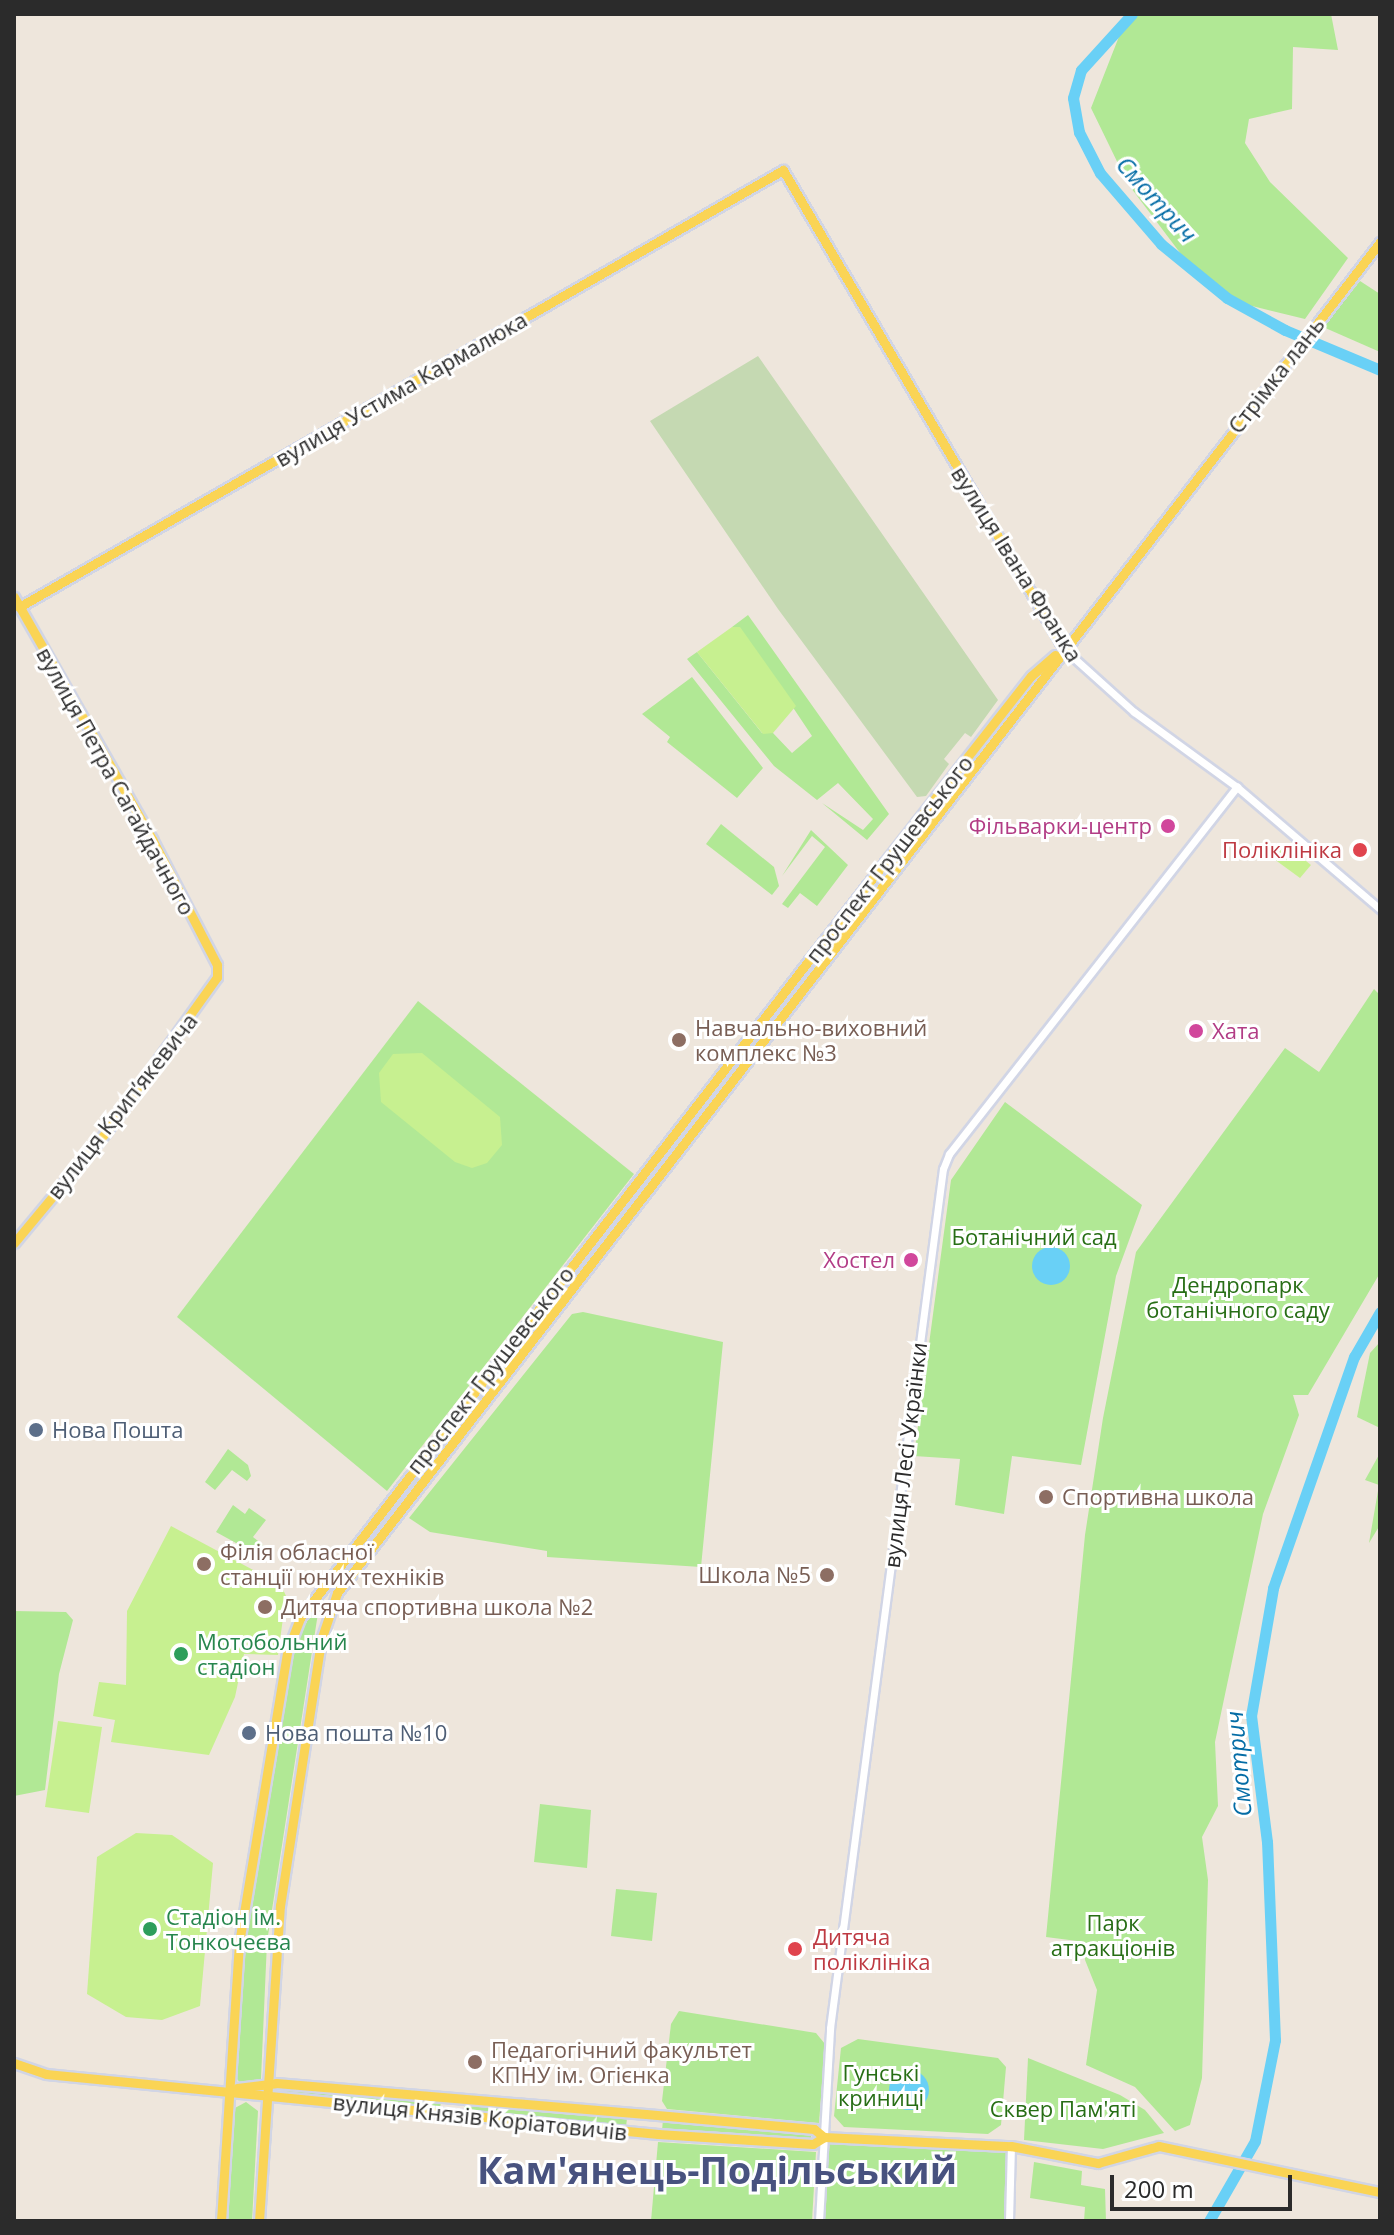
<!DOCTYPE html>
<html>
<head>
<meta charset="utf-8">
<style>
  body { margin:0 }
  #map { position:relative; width:1394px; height:2235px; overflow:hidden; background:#eee6dc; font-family:"Open Sans",sans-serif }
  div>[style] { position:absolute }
  .green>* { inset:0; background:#b1e895 }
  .cemetery>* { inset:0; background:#c5d9b2 }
  .pitch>* { inset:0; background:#c7f090 }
  .water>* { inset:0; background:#69d0f6 }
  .round { border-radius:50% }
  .river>* { height:11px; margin:-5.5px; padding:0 5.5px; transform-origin:5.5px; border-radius:5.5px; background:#69d0f6 }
  .roads { filter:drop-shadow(2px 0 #d1d5e5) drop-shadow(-2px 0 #d1d5e5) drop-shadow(0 2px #d1d5e5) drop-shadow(0 -2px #d1d5e5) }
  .minor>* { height:7px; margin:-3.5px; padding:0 3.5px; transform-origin:3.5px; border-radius:3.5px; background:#fff }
  .major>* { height:9px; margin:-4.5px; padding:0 4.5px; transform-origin:4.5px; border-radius:4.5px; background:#fad455 }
  .dots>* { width:22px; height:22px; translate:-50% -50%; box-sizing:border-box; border:4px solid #fff; border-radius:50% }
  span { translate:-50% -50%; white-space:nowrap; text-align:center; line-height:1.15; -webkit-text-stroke:6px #fff; paint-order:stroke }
  .street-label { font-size:22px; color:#2b2b2b }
  .hotel-label { font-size:22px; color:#b23c85 }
  .right { translate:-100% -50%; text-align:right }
  .left { translate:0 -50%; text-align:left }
  .health-label { font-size:22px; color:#be3a42 }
  .education-label { font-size:22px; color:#785e54 }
  .park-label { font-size:22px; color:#276e15 }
  .service-label { font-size:22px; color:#4e5e75 }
  .leisure-label { font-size:22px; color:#27864d }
  .water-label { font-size:24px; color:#056da6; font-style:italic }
  .town-label { font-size:38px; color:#48527f; font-weight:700 }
  .frame { position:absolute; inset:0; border:16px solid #2b2b2b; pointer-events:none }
  .scale { position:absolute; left:1110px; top:2175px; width:182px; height:36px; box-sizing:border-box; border:4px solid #2b2b2b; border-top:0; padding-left:10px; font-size:24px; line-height:28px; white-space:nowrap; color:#2b2b2b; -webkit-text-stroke:6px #fff; paint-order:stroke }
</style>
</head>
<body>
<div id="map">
  <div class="green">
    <div style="clip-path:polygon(1136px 14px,1331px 14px,1338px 50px,1293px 47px,1292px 109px,1249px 119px,1245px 143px,1270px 182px,1348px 258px,1305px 319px,1240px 303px,1184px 258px,1128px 184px,1091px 108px,1120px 34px)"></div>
    <div style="clip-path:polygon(1360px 281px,1380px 294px,1380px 352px,1323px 327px)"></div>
    <div style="clip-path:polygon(748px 615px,889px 814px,867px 840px,822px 803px,863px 830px,873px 819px,838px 783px,817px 800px,774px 766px,687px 659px,697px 652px,762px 733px,773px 733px,792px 753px,812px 736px,740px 628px,732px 627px)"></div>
    <div style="clip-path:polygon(692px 677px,763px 768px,737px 798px,667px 742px,670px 737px,642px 714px)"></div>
    <div style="clip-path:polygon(721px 824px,774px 867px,779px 886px,772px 895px,706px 844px)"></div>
    <div style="clip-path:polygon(811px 830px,848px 865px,817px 906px,800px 893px,788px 908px,782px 904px,825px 847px,812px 836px,782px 876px)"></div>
    <div style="clip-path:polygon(1374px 989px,1380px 995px,1380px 1273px,1308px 1395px,1293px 1395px,1299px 1415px,1263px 1514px,1215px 1742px,1218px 1806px,1202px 1837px,1208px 1880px,1202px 2078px,1190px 2125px,1175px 2131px,1135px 2087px,1086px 2065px,1097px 1990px,1085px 1960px,1085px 1942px,1046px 1937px,1085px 1535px,1103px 1418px,1136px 1252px,1285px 1048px,1319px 1072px)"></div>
    <div style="clip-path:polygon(418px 1001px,634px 1174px,387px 1491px,177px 1317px)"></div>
    <div style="clip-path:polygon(1005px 1102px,1142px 1205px,1116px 1276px,1081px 1465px,1012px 1456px,1004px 1514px,955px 1505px,960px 1459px,914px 1456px,951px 1180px)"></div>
    <div style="clip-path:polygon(583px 1312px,723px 1342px,701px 1567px,547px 1557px,547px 1551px,430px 1532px,409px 1518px,572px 1314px)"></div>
    <div style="clip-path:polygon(1380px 1342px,1380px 1428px,1357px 1417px,1370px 1353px)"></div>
    <div style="clip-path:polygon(228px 1449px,248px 1465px,251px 1476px,247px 1481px,232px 1470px,215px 1490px,205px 1482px)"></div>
    <div style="clip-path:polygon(1380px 1453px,1380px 1525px,1369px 1543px,1379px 1485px,1365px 1480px)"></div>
    <div style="clip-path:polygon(233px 1505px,245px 1514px,249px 1508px,266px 1520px,253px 1537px,263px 1545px,256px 1554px,216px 1532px)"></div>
    <div style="clip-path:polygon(14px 1611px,66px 1612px,73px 1620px,59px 1674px,45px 1790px,14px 1796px)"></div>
    <div style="clip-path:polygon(309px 1612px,318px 1613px,267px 1942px,261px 2079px,240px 2083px,235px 2076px,246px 1943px,285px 1687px,298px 1632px)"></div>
    <div style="clip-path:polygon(540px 1804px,591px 1810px,587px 1868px,534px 1862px)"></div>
    <div style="clip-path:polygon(616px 1889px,657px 1893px,652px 1941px,611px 1936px)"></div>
    <div style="clip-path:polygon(679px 2011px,816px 2033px,825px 2044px,819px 2123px,667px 2109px,662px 2101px,671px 2024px)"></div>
    <div style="clip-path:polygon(858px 2039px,998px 2058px,1006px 2067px,1001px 2125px,988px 2134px,844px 2127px,834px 2116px,841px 2048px)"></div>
    <div style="clip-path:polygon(1028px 2058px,1120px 2095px,1145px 2110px,1164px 2133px,1103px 2149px,1024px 2140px)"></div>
    <div style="clip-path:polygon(284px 2089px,441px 2102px,440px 2108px,284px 2094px)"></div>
    <div style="clip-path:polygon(246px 2102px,258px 2111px,252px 2221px,228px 2221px,233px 2109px)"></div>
    <div style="clip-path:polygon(464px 2105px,627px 2118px,626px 2127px,464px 2110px)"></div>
    <div style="clip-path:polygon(663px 2119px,811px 2133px,811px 2140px,662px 2131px)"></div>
    <div style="clip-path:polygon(824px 2137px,1011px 2146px,1009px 2221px,819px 2221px)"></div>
    <div style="clip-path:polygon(658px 2142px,816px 2152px,812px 2221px,651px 2221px)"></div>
    <div style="clip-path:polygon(1034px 2162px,1082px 2171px,1081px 2185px,1105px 2189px,1106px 2221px,1084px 2221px,1085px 2207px,1030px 2198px)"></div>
  </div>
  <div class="cemetery">
    <div style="clip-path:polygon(758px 356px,998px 700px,971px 737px,965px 733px,944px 759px,949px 764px,926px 796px,917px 797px,778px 609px,650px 421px)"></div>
  </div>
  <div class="pitch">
    <div style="clip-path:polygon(732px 627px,740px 627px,796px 706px,773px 733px,763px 734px,697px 652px)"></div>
    <div style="clip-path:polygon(1285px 844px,1311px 865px,1300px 878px,1274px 859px)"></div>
    <div style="clip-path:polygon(422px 1053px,500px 1117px,502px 1145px,487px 1163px,472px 1168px,455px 1162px,381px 1102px,379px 1073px,393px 1054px)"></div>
    <div style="clip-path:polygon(171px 1526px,281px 1585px,286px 1596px,278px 1655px,244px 1654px,235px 1697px,209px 1755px,111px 1742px,115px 1720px,93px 1716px,99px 1682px,126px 1685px,127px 1611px)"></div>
    <div style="clip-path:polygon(58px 1721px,102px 1727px,89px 1813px,45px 1807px)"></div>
    <div style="clip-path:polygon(136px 1833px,172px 1835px,213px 1863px,200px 2006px,162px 2020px,126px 2017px,87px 1994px,97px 1857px)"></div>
  </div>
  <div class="water">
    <div class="round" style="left:1032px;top:1247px;width:38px;height:38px"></div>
    <div class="round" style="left:889px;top:2070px;width:40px;height:40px"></div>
  </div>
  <div class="river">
    <div style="left:1132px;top:14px;width:76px;rotate:132.3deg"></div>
    <div style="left:1081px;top:70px;width:29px;rotate:106deg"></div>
    <div style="left:1073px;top:98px;width:35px;rotate:80deg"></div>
    <div style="left:1079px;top:132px;width:46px;rotate:62.9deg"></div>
    <div style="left:1100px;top:173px;width:94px;rotate:49.3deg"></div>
    <div style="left:1161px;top:244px;width:85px;rotate:39.3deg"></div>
    <div style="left:1227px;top:298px;width:66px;rotate:28.9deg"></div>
    <div style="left:1285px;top:330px;width:103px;rotate:22.8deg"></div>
    <div style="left:1209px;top:2221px;width:92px;rotate:-60.1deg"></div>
    <div style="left:1255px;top:2141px;width:103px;rotate:-78.8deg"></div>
    <div style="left:1275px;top:2040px;width:198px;rotate:-92.3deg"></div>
    <div style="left:1267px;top:1842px;width:127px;rotate:-97.2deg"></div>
    <div style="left:1251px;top:1716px;width:130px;rotate:-80.2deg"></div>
    <div style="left:1273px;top:1588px;width:245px;rotate:-70.7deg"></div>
    <div style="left:1354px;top:1357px;width:52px;rotate:-60deg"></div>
  </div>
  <div class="roads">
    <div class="minor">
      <div style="left:1064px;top:649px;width:94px;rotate:42deg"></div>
      <div style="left:1134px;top:712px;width:127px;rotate:36.1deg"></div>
      <div style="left:1237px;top:787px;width:188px;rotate:40.5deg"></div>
      <div style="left:819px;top:2221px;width:193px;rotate:-86.7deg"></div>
      <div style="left:830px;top:2028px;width:866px;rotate:-82.51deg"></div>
      <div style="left:943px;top:1169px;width:16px;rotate:-68deg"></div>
      <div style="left:949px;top:1154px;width:467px;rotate:-51.9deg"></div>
      <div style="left:1009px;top:2221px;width:75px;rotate:-88.5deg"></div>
    </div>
    <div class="major">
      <div style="left:14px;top:597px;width:279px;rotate:60.3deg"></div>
      <div style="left:152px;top:839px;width:142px;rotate:62.7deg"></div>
      <div style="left:217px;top:965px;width:12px;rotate:90deg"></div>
      <div style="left:217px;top:977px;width:191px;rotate:125.6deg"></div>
      <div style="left:106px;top:1132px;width:144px;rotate:129.7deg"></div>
      <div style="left:19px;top:607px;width:880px;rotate:-29.77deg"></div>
      <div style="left:783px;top:170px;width:553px;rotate:59.59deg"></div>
      <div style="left:14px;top:2063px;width:34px;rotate:19deg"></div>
      <div style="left:46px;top:2074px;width:615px;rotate:5.6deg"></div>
      <div style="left:658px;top:2134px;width:155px;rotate:3.7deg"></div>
      <div style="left:813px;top:2144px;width:13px;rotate:-32deg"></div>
      <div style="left:824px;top:2137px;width:187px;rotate:2.8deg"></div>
      <div style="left:1011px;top:2146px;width:89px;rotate:11.1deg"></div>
      <div style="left:1098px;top:2163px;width:63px;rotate:-15.6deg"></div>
      <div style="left:1159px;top:2146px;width:226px;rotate:11.8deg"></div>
      <div style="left:237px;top:2088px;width:39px;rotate:-7deg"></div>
      <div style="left:276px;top:2083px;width:371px;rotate:4.8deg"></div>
      <div style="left:646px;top:2114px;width:169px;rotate:5.1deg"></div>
      <div style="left:814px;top:2129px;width:13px;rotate:39deg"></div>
      <div style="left:221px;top:2221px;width:279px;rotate:-86.3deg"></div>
      <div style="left:239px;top:1943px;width:295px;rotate:-80.6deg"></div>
      <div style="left:287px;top:1652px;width:36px;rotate:-69deg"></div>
      <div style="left:300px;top:1618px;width:956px;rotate:-52.27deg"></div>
      <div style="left:885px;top:862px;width:236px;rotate:-51.9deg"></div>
      <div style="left:1031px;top:676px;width:32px;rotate:-41deg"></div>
      <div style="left:259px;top:2221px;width:316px;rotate:-86.2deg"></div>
      <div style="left:280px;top:1906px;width:269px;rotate:-81.2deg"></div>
      <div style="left:321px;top:1640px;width:50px;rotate:-71.2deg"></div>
      <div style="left:337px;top:1593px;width:1707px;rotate:-52.33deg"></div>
    </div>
  </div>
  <div class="dots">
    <div style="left:1168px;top:826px;background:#d1479c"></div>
    <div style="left:1360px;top:850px;background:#e0444e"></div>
    <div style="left:1196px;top:1031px;background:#d1479c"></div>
    <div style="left:679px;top:1040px;background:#8d6e63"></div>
    <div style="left:911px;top:1260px;background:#d1479c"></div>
    <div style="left:36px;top:1430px;background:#5c6f8a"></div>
    <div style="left:1046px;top:1497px;background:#8d6e63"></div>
    <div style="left:204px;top:1564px;background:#8d6e63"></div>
    <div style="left:827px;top:1575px;background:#8d6e63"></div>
    <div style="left:265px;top:1607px;background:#8d6e63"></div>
    <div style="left:181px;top:1654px;background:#2e9e5b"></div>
    <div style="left:249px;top:1733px;background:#5c6f8a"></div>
    <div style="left:150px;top:1929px;background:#2e9e5b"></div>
    <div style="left:795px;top:1949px;background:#e0444e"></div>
    <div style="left:475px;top:2062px;background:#8d6e63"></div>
  </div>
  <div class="street-label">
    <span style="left:1276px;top:375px;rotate:-52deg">Стрімка лань</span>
    <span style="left:401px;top:389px;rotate:-30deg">вулиця Устима Кармалюка</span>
    <span style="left:1017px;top:564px;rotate:58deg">вулиця Івана Франка</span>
    <span style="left:116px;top:781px;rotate:61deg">вулиця Петра Сагайдачного</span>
    <span style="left:889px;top:859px;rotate:-52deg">проспект Грушевського</span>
    <span style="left:122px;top:1106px;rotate:-52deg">вулиця Крипʼякевича</span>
    <span style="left:490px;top:1370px;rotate:-52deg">проспект Грушевського</span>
    <span style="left:905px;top:1455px;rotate:-83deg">вулиця Лесі Українки</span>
    <span style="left:480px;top:2117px;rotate:6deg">вулиця Князів Коріатовичів</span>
  </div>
  <div class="hotel-label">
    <span class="right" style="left:1152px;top:826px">Фільварки-центр</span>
    <span class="left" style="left:1212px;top:1031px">Хата</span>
    <span class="right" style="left:895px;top:1260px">Хостел</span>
  </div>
  <div class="health-label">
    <span class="right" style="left:1342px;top:850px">Поліклініка</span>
    <span class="left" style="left:813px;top:1949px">Дитяча<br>поліклініка</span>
  </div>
  <div class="education-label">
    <span class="left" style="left:695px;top:1040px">Навчально-виховний<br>комплекс №3</span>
    <span class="left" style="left:1062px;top:1497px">Спортивна школа</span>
    <span class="left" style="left:220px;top:1564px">Філія обласної<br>станції юних техніків</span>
    <span class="right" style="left:811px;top:1575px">Школа №5</span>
    <span class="left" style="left:281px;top:1607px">Дитяча спортивна школа №2</span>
    <span class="left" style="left:491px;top:2062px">Педагогічний факультет<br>КПНУ ім. Огієнка</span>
  </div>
  <div class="park-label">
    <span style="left:1034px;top:1237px">Ботанічний сад</span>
    <span style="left:1238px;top:1297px">Дендропарк<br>ботанічного саду</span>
    <span style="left:1113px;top:1935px">Парк<br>атракціонів</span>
    <span style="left:881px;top:2085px">Гунські<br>криниці</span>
    <span style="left:1063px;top:2109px">Сквер Пам'яті</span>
  </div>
  <div class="service-label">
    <span class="left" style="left:52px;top:1430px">Нова Пошта</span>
    <span class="left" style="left:265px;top:1733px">Нова пошта №10</span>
  </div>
  <div class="leisure-label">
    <span class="left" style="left:197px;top:1654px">Мотобольний<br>стадіон</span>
    <span class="left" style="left:166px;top:1929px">Стадіон ім.<br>Тонкочеєва</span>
  </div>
  <div class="water-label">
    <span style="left:1157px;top:199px;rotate:48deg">Смотрич</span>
    <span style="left:1238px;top:1764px;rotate:-95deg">Смотрич</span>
  </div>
  <div class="town-label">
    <span style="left:717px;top:2170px">Кам'янець-Подільський</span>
  </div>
  <div class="frame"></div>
  <div class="scale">200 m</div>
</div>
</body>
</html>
